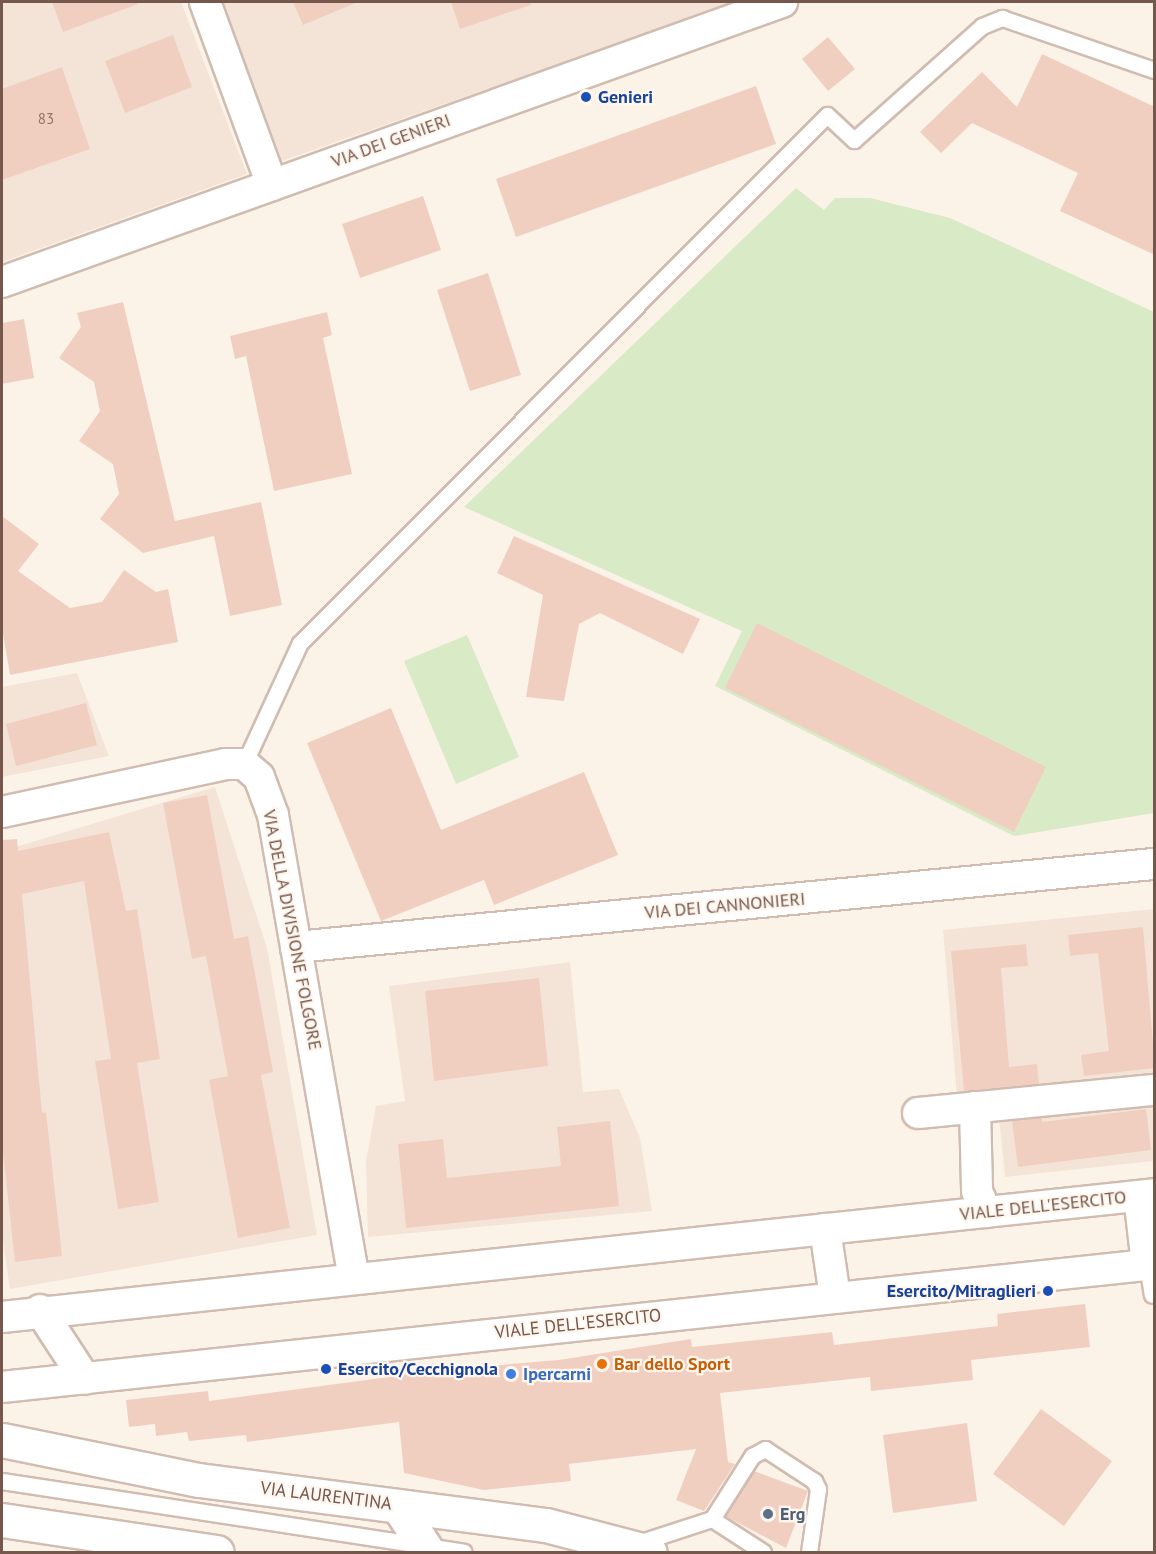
<!DOCTYPE html>
<html>
<head>
<meta charset="utf-8">
<style>
  body { margin:0 }
  #map { position:relative; width:1156px; height:1554px; overflow:hidden; background:#fcf3e8; font-family:"PT Sans",sans-serif }
  div>[style] { position:absolute }
  .residential>* { inset:0; background:#f4e4d7 }
  .green>* { inset:0; background:#d8eac6 }
  .building>* { inset:0; background:#f1cfc0 }
  .roads { filter:drop-shadow(2px 0 #d0bcb0) drop-shadow(-2px 0 #d0bcb0) drop-shadow(0 2px #d0bcb0) drop-shadow(0 -2px #d0bcb0) }
  .service>* { height:15px; margin:-7.5px; padding:0 7.5px; transform-origin:7.5px; border-radius:7.5px; background:#fff }
  .minor>* { height:30px; margin:-15px; padding:0 15px; transform-origin:15px; border-radius:15px; background:#fff }
  .tertiary>* { height:33px; margin:-16.5px; padding:0 16.5px; transform-origin:16.5px; border-radius:16.5px; background:#fff }
  .secondary>* { height:33px; margin:-16.5px; padding:0 16.5px; transform-origin:16.5px; border-radius:16.5px; background:#fff }
  .dots>* { width:16px; height:16px; translate:-50% -50%; box-sizing:border-box; border:3px solid #fff7ef; border-radius:50% }
  span { translate:-50% -50%; white-space:nowrap; text-align:center; line-height:1.15; -webkit-text-stroke:4.5px #fff7ef; paint-order:stroke }
  .number-label { font-size:15px; color:#957569 }
  .number-label span { -webkit-text-stroke-width:0 }
  .transit-label { font-size:18px; color:#164399; font-weight:700 }
  .left { translate:0 -50%; text-align:left }
  .right { translate:-100% -50%; text-align:right }
  .street-label { font-size:18px; color:#76574c }
  .food-label { font-size:18px; color:#c56008; font-weight:700 }
  .shop-label { font-size:18px; color:#366cbe; font-weight:700 }
  .service-label { font-size:18px; color:#4e5e75; font-weight:700 }
  .frame { position:absolute; inset:0; border:3px solid #76574c; pointer-events:none }
</style>
</head>
<body>
<div id="map">
  <div class="residential">
    <div style="clip-path:polygon(2px 2px,181px 2px,247px 174px,2px 262px)"></div>
    <div style="clip-path:polygon(218px 2px,735px 2px,279px 162px)"></div>
    <div style="clip-path:polygon(77px 673px,109px 756px,2px 777px,2px 687px)"></div>
    <div style="clip-path:polygon(215px 787px,267px 948px,317px 1235px,10px 1289px,2px 1236px,2px 851px)"></div>
    <div style="clip-path:polygon(1154px 909px,1154px 1075px,957px 1098px,943px 930px)"></div>
    <div style="clip-path:polygon(570px 962px,583px 1092px,619px 1089px,640px 1138px,652px 1211px,368px 1237px,366px 1161px,376px 1106px,405px 1101px,389px 986px)"></div>
    <div style="clip-path:polygon(1154px 1101px,1154px 1161px,1005px 1177px,999px 1118px)"></div>
  </div>
  <div class="green">
    <div style="clip-path:polygon(796px 188px,824px 210px,835px 198px,870px 198px,950px 218px,1154px 312px,1154px 813px,1014px 836px,715px 686px,742px 631px,464px 507px)"></div>
    <div style="clip-path:polygon(467px 635px,519px 757px,456px 784px,404px 661px)"></div>
  </div>
  <div class="building">
    <div style="clip-path:polygon(52px 2px,138px 2px,138px 4px,63px 32px)"></div>
    <div style="clip-path:polygon(293px 2px,358px 2px,303px 25px)"></div>
    <div style="clip-path:polygon(451px 2px,530px 2px,531px 5px,460px 29px)"></div>
    <div style="clip-path:polygon(173px 35px,192px 87px,125px 113px,105px 61px)"></div>
    <div style="clip-path:polygon(828px 37px,855px 69px,828px 91px,802px 59px)"></div>
    <div style="clip-path:polygon(1042px 54px,1155px 107px,1155px 255px,1060px 211px,1078px 173px,972px 123px,941px 153px,920px 132px,982px 72px,1017px 107px)"></div>
    <div style="clip-path:polygon(62px 67px,90px 149px,2px 180px,2px 89px)"></div>
    <div style="clip-path:polygon(756px 86px,776px 144px,516px 237px,496px 179px)"></div>
    <div style="clip-path:polygon(423px 196px,441px 250px,360px 278px,342px 224px)"></div>
    <div style="clip-path:polygon(488px 273px,521px 375px,470px 391px,437px 290px)"></div>
    <div style="clip-path:polygon(123px 302px,175px 521px,261px 502px,282px 605px,230px 616px,214px 536px,143px 553px,100px 519px,119px 494px,113px 464px,79px 441px,100px 411px,94px 382px,59px 358px,81px 327px,77px 313px)"></div>
    <div style="clip-path:polygon(327px 312px,332px 335px,323px 338px,352px 474px,274px 491px,246px 356px,235px 359px,230px 336px)"></div>
    <div style="clip-path:polygon(24px 319px,34px 378px,2px 384px,2px 323px)"></div>
    <div style="clip-path:polygon(2px 516px,39px 544px,18px 571px,70px 608px,102px 602px,124px 570px,156px 592px,168px 589px,178px 642px,10px 675px,2px 628px)"></div>
    <div style="clip-path:polygon(514px 536px,700px 619px,683px 654px,600px 613px,579px 624px,564px 701px,526px 697px,543px 595px,497px 573px)"></div>
    <div style="clip-path:polygon(757px 623px,1046px 767px,1014px 832px,725px 688px)"></div>
    <div style="clip-path:polygon(86px 703px,97px 745px,16px 766px,6px 724px)"></div>
    <div style="clip-path:polygon(391px 708px,441px 830px,584px 772px,618px 855px,494px 905px,484px 880px,381px 921px,307px 743px)"></div>
    <div style="clip-path:polygon(207px 795px,234px 939px,248px 936px,273px 1072px,261px 1075px,290px 1228px,238px 1238px,209px 1080px,228px 1076px,206px 956px,192px 959px,163px 803px)"></div>
    <div style="clip-path:polygon(109px 832px,126px 911px,137px 909px,160px 1059px,137px 1063px,159px 1202px,118px 1209px,95px 1061px,111px 1059px,84px 881px,22px 894px,42px 1113px,46px 1112px,62px 1256px,15px 1262px,2px 1143px,2px 840px,17px 839px,18px 851px)"></div>
    <div style="clip-path:polygon(1143px 927px,1155px 1068px,1084px 1076px,1081px 1055px,1109px 1051px,1098px 953px,1070px 956px,1068px 935px)"></div>
    <div style="clip-path:polygon(1026px 944px,1028px 966px,1001px 968px,1009px 1067px,1037px 1064px,1039px 1084px,964px 1091px,951px 951px)"></div>
    <div style="clip-path:polygon(539px 978px,548px 1066px,434px 1081px,425px 991px)"></div>
    <div style="clip-path:polygon(1146px 1109px,1151px 1150px,1018px 1167px,1012px 1121px,1042px 1118px,1042px 1122px)"></div>
    <div style="clip-path:polygon(610px 1121px,619px 1206px,406px 1228px,398px 1144px,443px 1139px,447px 1178px,561px 1166px,557px 1127px)"></div>
    <div style="clip-path:polygon(1085px 1304px,1090px 1347px,971px 1360px,973px 1380px,871px 1391px,870px 1377px,720px 1393px,728px 1462px,735px 1464px,704px 1511px,676px 1500px,696px 1449px,569px 1464px,571px 1481px,484px 1490px,404px 1473px,399px 1422px,247px 1442px,246px 1435px,189px 1441px,187px 1432px,156px 1436px,155px 1424px,129px 1427px,126px 1400px,208px 1391px,209px 1401px,441px 1370px,559px 1360px,691px 1339px,692px 1347px,832px 1332px,834px 1345px,998px 1326px,997px 1314px)"></div>
    <div style="clip-path:polygon(1041px 1409px,1112px 1461px,1064px 1526px,993px 1474px)"></div>
    <div style="clip-path:polygon(967px 1423px,977px 1501px,893px 1513px,883px 1435px)"></div>
    <div style="clip-path:polygon(754px 1471px,808px 1491px,786px 1548px,725px 1516px)"></div>
  </div>
  <div class="roads">
    <div class="service">
      <div style="left:244px;top:764px;width:133px;rotate:-65.2deg"></div>
      <div style="left:300px;top:643px;width:746px;rotate:-45.05deg"></div>
      <div style="left:827px;top:115px;width:37px;rotate:43deg"></div>
      <div style="left:854px;top:140px;width:171px;rotate:-41.7deg"></div>
      <div style="left:982px;top:26px;width:22px;rotate:-22deg"></div>
      <div style="left:1002px;top:18px;width:161px;rotate:18.9deg"></div>
      <div style="left:1147px;top:1264px;width:31px;rotate:81deg"></div>
      <div style="left:2px;top:1481px;width:467px;rotate:8.7deg"></div>
      <div style="left:712px;top:1519px;width:61px;rotate:32.9deg"></div>
      <div style="left:635px;top:1544px;width:81px;rotate:-18deg"></div>
      <div style="left:712px;top:1519px;width:75px;rotate:-57.6deg"></div>
      <div style="left:752px;top:1456px;width:15px;rotate:-28deg"></div>
      <div style="left:765px;top:1449px;width:59px;rotate:33.1deg"></div>
      <div style="left:814px;top:1481px;width:9px;rotate:63deg"></div>
      <div style="left:818px;top:1489px;width:64px;rotate:98.1deg"></div>
    </div>
    <div class="minor">
      <div style="left:205px;top:2px;width:195px;rotate:69.9deg"></div>
      <div style="left:2px;top:282px;width:829px;rotate:-19.75deg"></div>
      <div style="left:2px;top:812px;width:229px;rotate:-12.1deg"></div>
      <div style="left:226px;top:764px;width:18px"></div>
      <div style="left:244px;top:764px;width:20px;rotate:41deg"></div>
      <div style="left:259px;top:777px;width:40px;rotate:69.8deg"></div>
      <div style="left:273px;top:815px;width:470px;rotate:80.1deg"></div>
      <div style="left:296px;top:947px;width:862px;rotate:-5.53deg"></div>
      <div style="left:975px;top:1107px;width:84px;rotate:88.6deg"></div>
      <div style="left:977px;top:1191px;width:23px;rotate:67deg"></div>
      <div style="left:918px;top:1113px;width:237px;rotate:-5.6deg"></div>
      <div style="left:1139px;top:1196px;width:68px;rotate:83.3deg"></div>
      <div style="left:825px;top:1229px;width:69px;rotate:81.6deg"></div>
      <div style="left:40px;top:1310px;width:82px;rotate:56.9deg"></div>
      <div style="left:2px;top:1317px;width:1159px;rotate:-6.09deg"></div>
      <div style="left:2px;top:1387px;width:1159px;rotate:-6.09deg"></div>
    </div>
    <div class="tertiary">
      <div style="left:398px;top:1506px;width:55px;rotate:56.9deg"></div>
    </div>
    <div class="secondary">
      <div style="left:2px;top:1440px;width:201px;rotate:11.5deg"></div>
      <div style="left:199px;top:1480px;width:350px;rotate:7.4deg"></div>
      <div style="left:546px;top:1525px;width:107px;rotate:14.6deg"></div>
      <div style="left:2px;top:1520px;width:217px;rotate:8.5deg"></div>
    </div>
  </div>
  <div class="dots">
    <div style="left:586px;top:97px;background:#1a4fb4"></div>
    <div style="left:1048px;top:1291px;background:#1a4fb4"></div>
    <div style="left:602px;top:1364px;background:#e8710a"></div>
    <div style="left:326px;top:1369px;background:#1a4fb4"></div>
    <div style="left:511px;top:1374px;background:#3f7fe0"></div>
    <div style="left:768px;top:1514px;background:#5c6f8a"></div>
  </div>
  <div class="number-label">
    <span style="left:46px;top:119px">83</span>
  </div>
  <div class="transit-label">
    <span class="left" style="left:598px;top:97px">Genieri</span>
    <span class="right" style="left:1036px;top:1291px">Esercito/Mitraglieri</span>
    <span class="left" style="left:338px;top:1369px">Esercito/Cecchignola</span>
  </div>
  <div class="street-label">
    <span style="left:391px;top:141px;rotate:-20deg">VIA DEI GENIERI</span>
    <span style="left:725px;top:906px;rotate:-5deg">VIA DEI CANNONIERI</span>
    <span style="left:292px;top:930px;rotate:79deg">VIA DELLA DIVISIONE FOLGORE</span>
    <span style="left:1043px;top:1206px;rotate:-6deg">VIALE DELL'ESERCITO</span>
    <span style="left:578px;top:1324px;rotate:-6deg">VIALE DELL'ESERCITO</span>
    <span style="left:326px;top:1496px;rotate:7deg">VIA LAURENTINA</span>
  </div>
  <div class="food-label">
    <span class="left" style="left:614px;top:1364px">Bar dello Sport</span>
  </div>
  <div class="shop-label">
    <span class="left" style="left:523px;top:1374px">Ipercarni</span>
  </div>
  <div class="service-label">
    <span class="left" style="left:780px;top:1514px">Erg</span>
  </div>
  <div class="frame"></div>
</div>
</body>
</html>
